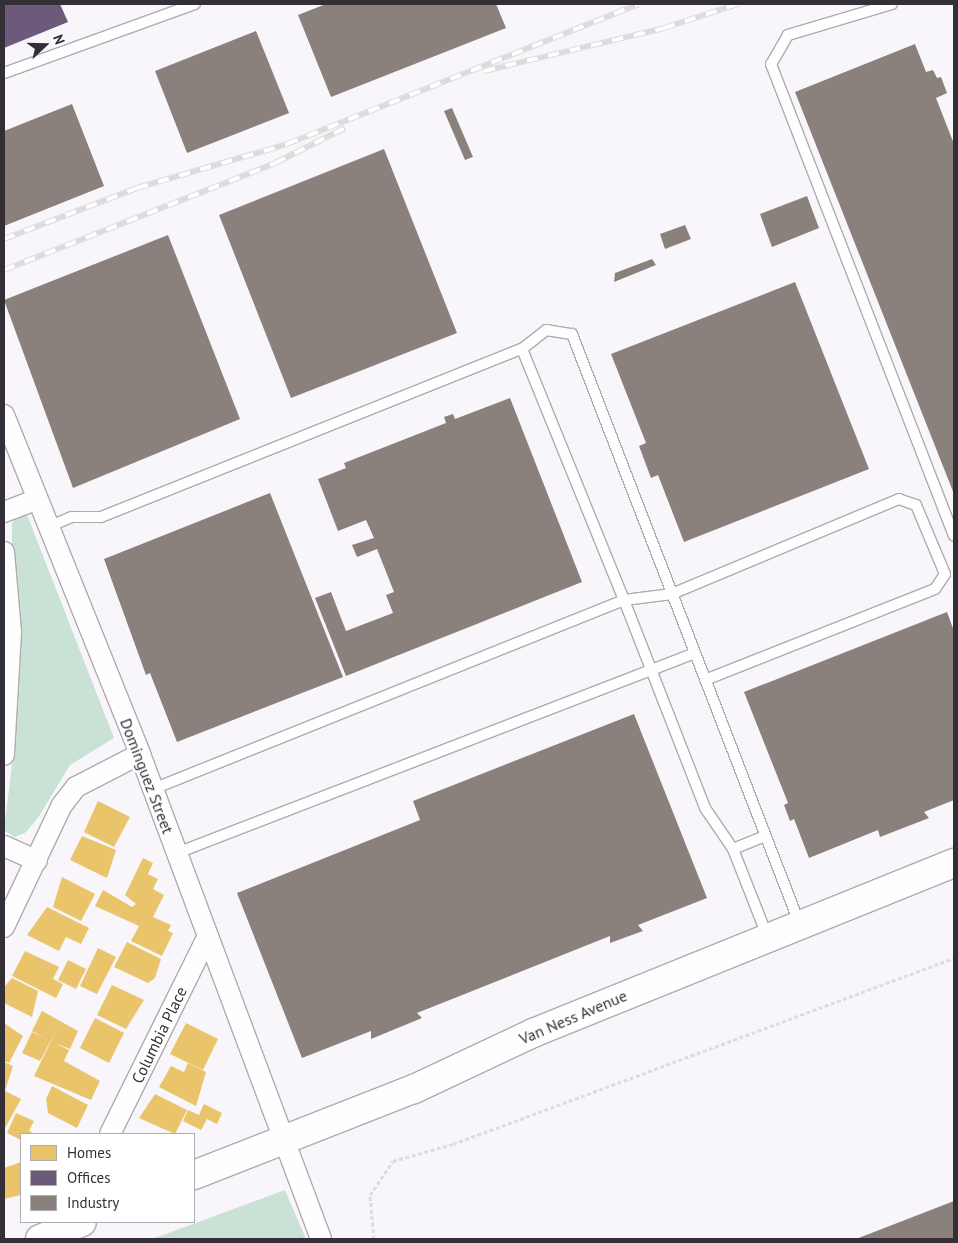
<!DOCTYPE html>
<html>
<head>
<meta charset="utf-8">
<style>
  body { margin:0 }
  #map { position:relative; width:958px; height:1243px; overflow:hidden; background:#f9f6fb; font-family:"PT Sans",sans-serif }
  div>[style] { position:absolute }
  .green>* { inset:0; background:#cae1d5 }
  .homes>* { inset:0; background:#e9c46a }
  .offices>* { inset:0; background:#6d597a }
  .industry>* { inset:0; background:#8a817c }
  .path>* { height:3px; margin-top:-1.5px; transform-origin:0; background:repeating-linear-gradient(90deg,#dddcde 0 4px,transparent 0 6.5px) }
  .roads { filter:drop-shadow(1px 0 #afabb1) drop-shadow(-1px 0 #afabb1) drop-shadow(0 1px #afabb1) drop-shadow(0 -1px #afabb1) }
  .service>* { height:10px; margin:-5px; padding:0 5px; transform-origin:5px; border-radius:5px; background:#fefefe }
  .minor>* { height:20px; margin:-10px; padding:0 10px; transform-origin:10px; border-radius:10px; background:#fefefe }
  .secondary>* { height:28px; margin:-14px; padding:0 14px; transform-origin:14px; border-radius:14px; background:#fefefe }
  .rail>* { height:5.5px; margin-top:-2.75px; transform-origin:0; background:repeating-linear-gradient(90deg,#fff 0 11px,#dcdbdc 0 22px); box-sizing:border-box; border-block:1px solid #dcdbdc }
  span { translate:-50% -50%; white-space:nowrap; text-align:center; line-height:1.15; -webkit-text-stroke:5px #fff; paint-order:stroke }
  .street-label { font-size:16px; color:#342f37 }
  .frame { position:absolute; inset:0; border:5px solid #342f37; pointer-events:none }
  .legend { position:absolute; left:20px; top:1133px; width:175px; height:90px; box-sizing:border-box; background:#fff; border:1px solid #aeacaf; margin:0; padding:6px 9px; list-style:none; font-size:15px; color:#342f37 }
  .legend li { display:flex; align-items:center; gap:10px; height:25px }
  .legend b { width:25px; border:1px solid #aeacaf }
  .north { position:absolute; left:20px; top:20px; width:50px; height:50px; -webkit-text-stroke:4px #fff; paint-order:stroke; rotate:69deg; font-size:14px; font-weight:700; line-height:20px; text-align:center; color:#342f37 }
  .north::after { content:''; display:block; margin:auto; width:18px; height:22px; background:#342f37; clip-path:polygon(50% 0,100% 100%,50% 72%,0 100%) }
</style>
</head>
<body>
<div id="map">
  <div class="green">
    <div style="clip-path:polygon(26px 512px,114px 738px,70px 765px,38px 818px,25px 833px,14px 837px,4px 830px,13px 756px,12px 524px,15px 516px)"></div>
    <div style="clip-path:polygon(285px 1190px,306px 1239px,152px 1239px)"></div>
  </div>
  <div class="homes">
    <div style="clip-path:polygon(98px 801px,130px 817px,114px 847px,84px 832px)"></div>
    <div style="clip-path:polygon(82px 836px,116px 850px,107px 878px,70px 860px)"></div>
    <div style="clip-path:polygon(143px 858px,153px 863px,148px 874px,158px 879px,153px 889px,164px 895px,153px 917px,171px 925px,168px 931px,173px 933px,162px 956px,131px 941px,139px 926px,95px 906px,103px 890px,132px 907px,136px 904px,125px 895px)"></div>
    <div style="clip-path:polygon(62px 877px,95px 894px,81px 921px,53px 907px)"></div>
    <div style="clip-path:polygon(47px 907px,89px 928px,81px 944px,66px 937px,59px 951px,27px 935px)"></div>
    <div style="clip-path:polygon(127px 942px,161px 959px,155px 978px,148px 983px,114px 967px)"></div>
    <div style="clip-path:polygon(98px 948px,116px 957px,97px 994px,80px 986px)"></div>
    <div style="clip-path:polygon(25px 951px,59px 967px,53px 979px,63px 984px,56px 998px,12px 976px)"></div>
    <div style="clip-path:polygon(68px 960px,86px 969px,76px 989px,58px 980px)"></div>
    <div style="clip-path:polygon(12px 978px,38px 991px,32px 1017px,4px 1003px,4px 987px)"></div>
    <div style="clip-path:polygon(112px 985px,144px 1000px,126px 1029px,97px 1015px)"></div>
    <div style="clip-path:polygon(42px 1011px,78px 1031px,70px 1049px,55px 1043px,69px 1050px,64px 1061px,100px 1081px,91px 1100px,34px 1076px,57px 1029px,40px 1061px,22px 1053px,32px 1032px,45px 1038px,32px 1031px)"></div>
    <div style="clip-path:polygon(95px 1018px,124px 1033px,109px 1063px,80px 1048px)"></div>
    <div style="clip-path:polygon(4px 1023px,23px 1036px,9px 1063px,4px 1061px)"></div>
    <div style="clip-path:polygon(186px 1023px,218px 1039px,203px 1070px,170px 1054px)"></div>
    <div style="clip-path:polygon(4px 1062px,13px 1066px,5px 1091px,21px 1099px,4px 1130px)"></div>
    <div style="clip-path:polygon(188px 1063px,206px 1072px,196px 1106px,159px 1087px,171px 1066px,184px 1072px)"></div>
    <div style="clip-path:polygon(52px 1086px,88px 1105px,77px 1128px,48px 1113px,46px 1099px)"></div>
    <div style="clip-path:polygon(155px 1094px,187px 1110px,175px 1134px,139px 1118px)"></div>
    <div style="clip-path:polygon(204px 1104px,222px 1113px,217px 1124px,207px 1119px,201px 1130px,183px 1121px,188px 1110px,199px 1115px)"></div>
    <div style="clip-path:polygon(16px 1113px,34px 1121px,29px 1131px,35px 1134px,21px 1134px,21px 1140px,7px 1133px)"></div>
    <div style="clip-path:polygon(21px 1162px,21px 1195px,4px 1199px,4px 1168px)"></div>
  </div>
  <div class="offices">
    <div style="clip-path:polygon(4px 4px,60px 4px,68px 22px,4px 48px)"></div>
  </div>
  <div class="industry">
    <div style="clip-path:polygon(326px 4px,496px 4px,506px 28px,331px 97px,298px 15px)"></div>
    <div style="clip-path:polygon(256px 31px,289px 113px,187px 153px,155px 71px)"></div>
    <div style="clip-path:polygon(915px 44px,926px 72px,933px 70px,937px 78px,941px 77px,947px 93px,936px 98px,954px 144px,954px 494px,795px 92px)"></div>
    <div style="clip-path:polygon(72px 104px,104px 186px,4px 226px,4px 131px)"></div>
    <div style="clip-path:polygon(452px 108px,473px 157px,465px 160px,444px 111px)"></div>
    <div style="clip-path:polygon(384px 149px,457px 333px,291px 398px,219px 215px)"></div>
    <div style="clip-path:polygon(807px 196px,819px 228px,772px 247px,760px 214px)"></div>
    <div style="clip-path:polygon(685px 225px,691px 239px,665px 249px,660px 234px)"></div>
    <div style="clip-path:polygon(168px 235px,240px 419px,73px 488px,4px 300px)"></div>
    <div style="clip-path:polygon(652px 259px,656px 265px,614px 282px,615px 273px)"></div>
    <div style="clip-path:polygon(795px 282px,869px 469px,684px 542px,658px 475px,651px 478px,639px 446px,646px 443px,611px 354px)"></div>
    <div style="clip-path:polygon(510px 398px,582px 582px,346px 676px,315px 598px,331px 592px,346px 631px,393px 613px,386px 595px,394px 592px,377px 549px,357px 557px,352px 545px,374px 538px,366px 520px,338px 531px,318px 479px,346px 468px,344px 463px,446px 423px,444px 417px,453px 414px,455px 419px)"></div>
    <div style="clip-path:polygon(270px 493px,343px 677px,177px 742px,150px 673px,146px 675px,104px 559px)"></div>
    <div style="clip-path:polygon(947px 612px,954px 631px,954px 800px,924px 812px,929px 818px,880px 837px,878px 830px,809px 858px,794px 819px,790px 821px,784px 805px,788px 803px,744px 692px)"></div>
    <div style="clip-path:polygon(634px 714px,707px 898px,638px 925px,643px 931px,610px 943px,610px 936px,417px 1013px,422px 1018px,371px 1039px,371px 1031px,302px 1058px,237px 893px,420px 820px,413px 801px)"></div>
    <div style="clip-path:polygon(954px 1201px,954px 1239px,856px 1239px)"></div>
  </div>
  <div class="path">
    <div style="left:374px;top:1239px;width:44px;rotate:-95.2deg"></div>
    <div style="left:370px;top:1195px;width:41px;rotate:-55.9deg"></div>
    <div style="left:393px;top:1161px;width:62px;rotate:-15.8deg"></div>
    <div style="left:453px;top:1144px;width:534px;rotate:-20.37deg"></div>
  </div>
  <div class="roads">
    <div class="service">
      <div style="left:892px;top:4px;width:109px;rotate:163.4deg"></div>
      <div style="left:788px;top:35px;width:34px;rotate:120deg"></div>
      <div style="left:771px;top:64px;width:506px;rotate:68.81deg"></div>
      <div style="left:4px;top:73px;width:203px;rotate:-19.9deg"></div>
      <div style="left:48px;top:527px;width:26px;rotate:-23deg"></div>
      <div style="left:72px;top:517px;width:29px"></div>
      <div style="left:101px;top:517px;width:453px;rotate:-21.8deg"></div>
      <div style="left:522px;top:349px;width:31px;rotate:-38deg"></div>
      <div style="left:546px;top:330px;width:26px;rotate:9deg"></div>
      <div style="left:572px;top:334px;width:633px;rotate:68.9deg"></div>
      <div style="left:705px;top:680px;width:247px;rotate:-21.6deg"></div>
      <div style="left:935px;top:589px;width:18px;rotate:-56deg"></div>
      <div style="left:945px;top:574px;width:75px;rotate:-112.8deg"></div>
      <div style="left:916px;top:505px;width:18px;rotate:-161deg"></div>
      <div style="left:899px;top:499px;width:246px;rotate:157.3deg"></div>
      <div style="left:672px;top:594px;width:48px;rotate:172.9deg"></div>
      <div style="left:624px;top:600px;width:223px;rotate:68.7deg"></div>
      <div style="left:705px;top:808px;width:50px;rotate:55.7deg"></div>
      <div style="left:733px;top:849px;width:96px;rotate:68.5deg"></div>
      <div style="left:153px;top:789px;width:508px;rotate:-21.86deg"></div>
      <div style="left:624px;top:600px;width:271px;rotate:-112.1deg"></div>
      <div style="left:733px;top:849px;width:35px;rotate:-22deg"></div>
      <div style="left:177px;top:853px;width:555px;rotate:-21.11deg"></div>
    </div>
    <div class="minor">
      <div style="left:4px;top:415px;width:365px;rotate:68.1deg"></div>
      <div style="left:140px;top:754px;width:518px;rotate:69.53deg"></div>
      <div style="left:4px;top:512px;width:34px;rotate:-21deg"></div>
      <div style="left:4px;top:552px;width:80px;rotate:85deg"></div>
      <div style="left:11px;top:632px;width:123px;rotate:93.3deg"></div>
      <div style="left:4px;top:846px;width:36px;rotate:24deg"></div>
      <div style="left:4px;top:927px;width:135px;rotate:-64.6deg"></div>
      <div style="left:62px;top:805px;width:23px;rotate:-52deg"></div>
      <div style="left:76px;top:787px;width:72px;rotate:-27.3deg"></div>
      <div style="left:110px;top:1134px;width:221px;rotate:-63.7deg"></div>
    </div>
    <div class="secondary">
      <div style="left:194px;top:1175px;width:236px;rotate:-21.4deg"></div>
      <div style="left:414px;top:1089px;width:132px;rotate:-25.2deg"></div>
      <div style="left:533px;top:1033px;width:454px;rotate:-22deg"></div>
      <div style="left:40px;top:1239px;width:45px;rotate:-22deg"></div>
    </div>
  </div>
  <div class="rail">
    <div style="left:484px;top:71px;width:185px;rotate:-13.4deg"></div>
    <div style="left:664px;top:28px;width:78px;rotate:-18deg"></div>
    <div style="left:4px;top:239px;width:142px;rotate:-21deg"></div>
    <div style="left:137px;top:188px;width:156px;rotate:-16.3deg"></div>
    <div style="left:287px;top:144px;width:378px;rotate:-21.7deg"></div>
    <div style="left:4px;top:270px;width:291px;rotate:-21.5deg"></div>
    <div style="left:275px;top:163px;width:78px;rotate:-26.6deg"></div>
  </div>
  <div class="street-label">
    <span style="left:147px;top:776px;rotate:69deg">Dominguez Street</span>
    <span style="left:573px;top:1017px;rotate:-23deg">Van Ness Avenue</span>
    <span style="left:159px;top:1035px;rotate:-64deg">Columbia Place</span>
  </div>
  <div class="frame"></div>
  <ul class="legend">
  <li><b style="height:14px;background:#e9c46a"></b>Homes</li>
  <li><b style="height:14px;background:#6d597a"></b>Offices</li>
  <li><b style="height:14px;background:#8a817c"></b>Industry</li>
  </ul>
  <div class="north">N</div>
</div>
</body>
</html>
